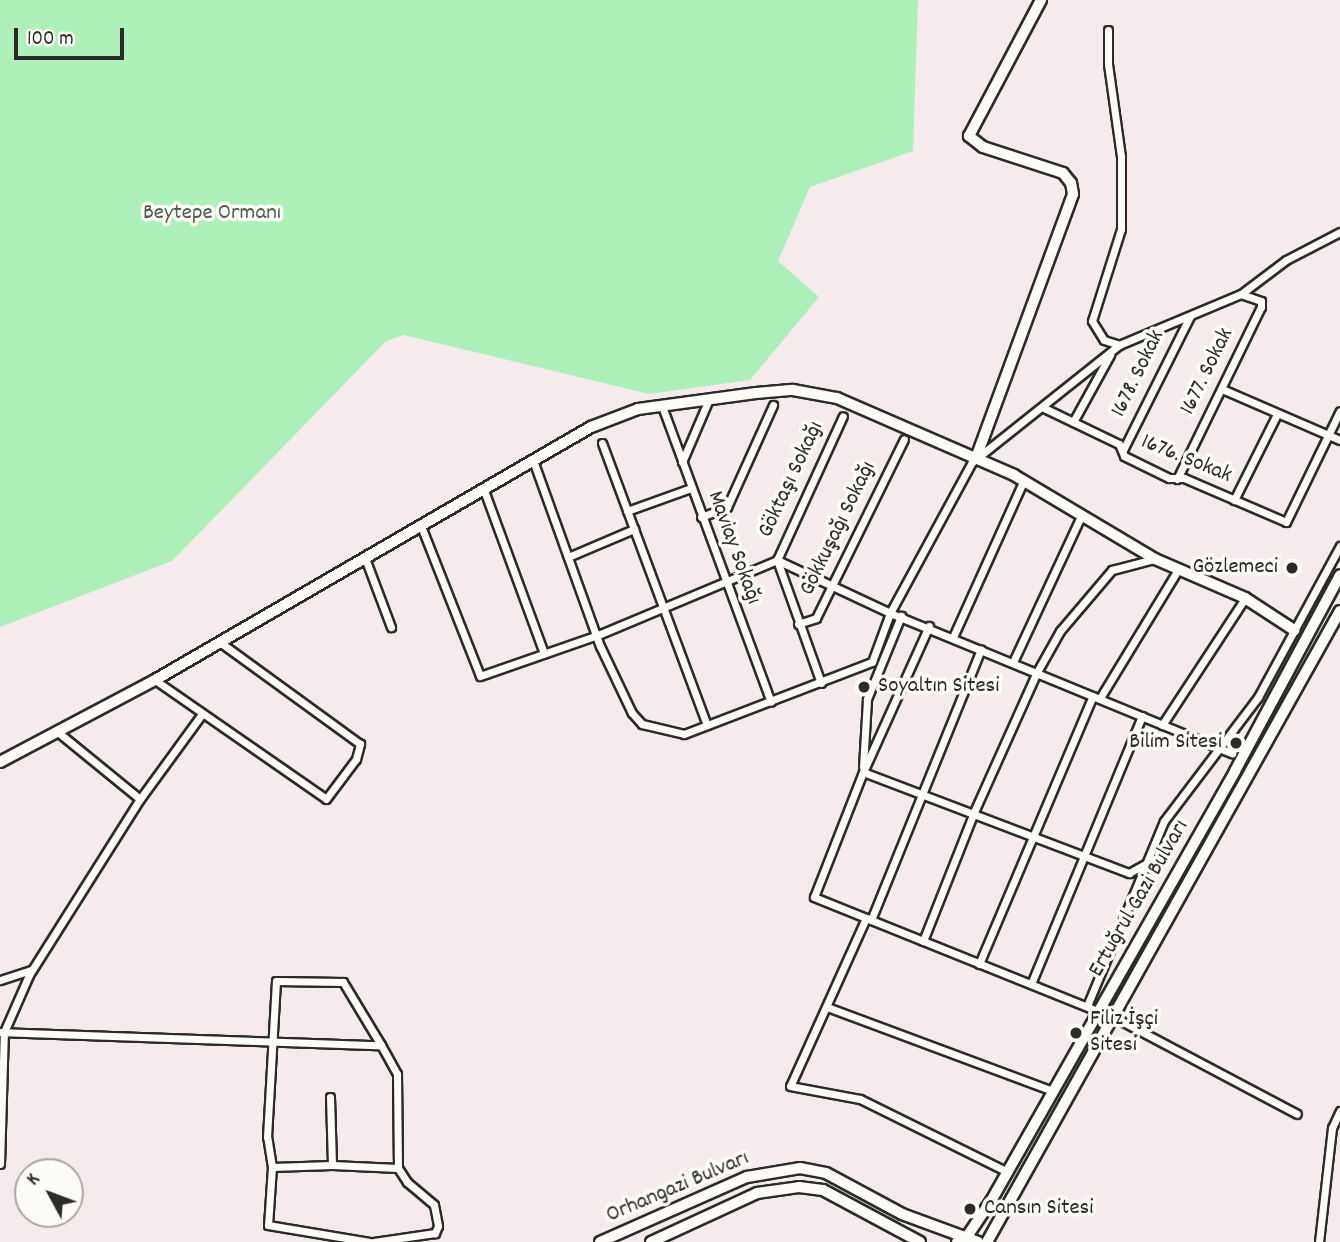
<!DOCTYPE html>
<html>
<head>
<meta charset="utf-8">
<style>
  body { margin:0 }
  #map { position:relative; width:1340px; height:1242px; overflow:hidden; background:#f5ebec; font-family:Dekko,sans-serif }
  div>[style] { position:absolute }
  .green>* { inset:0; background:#adf0b9 }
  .roads { filter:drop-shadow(2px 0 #2b2b2b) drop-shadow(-2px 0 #2b2b2b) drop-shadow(0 2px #2b2b2b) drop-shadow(0 -2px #2b2b2b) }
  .street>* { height:7px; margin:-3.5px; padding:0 3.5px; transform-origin:3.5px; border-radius:3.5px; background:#fdfcf7 }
  .secondary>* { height:10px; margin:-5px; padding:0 5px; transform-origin:5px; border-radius:5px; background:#fdfcf7 }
  .dots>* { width:19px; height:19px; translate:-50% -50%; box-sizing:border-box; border:4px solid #fdfcf7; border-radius:50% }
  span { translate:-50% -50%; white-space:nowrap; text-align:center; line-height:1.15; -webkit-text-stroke:7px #fdfcf7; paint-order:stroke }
  .park-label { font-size:23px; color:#4c5c4e }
  .street-label { font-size:23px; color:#2b2b2b }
  .poi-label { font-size:23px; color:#2b2b2b }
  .right { translate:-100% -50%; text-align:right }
  .left { translate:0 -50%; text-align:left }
  .north { position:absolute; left:14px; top:1158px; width:70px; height:70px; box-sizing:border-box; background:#fdfcf7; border:2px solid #a9a8a5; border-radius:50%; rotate:311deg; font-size:19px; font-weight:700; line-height:28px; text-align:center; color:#2b2b2b }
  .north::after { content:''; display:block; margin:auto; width:24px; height:32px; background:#2b2b2b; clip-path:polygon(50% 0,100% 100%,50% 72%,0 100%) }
  .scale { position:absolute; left:14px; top:28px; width:110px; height:32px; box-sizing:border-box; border:4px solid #2b2b2b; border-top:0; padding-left:9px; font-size:21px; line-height:24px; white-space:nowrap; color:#2b2b2b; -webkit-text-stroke:5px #fdfcf7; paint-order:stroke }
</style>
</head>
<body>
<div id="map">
  <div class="green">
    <div style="clip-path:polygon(0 0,918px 0,913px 151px,810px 187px,778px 261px,819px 297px,750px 380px,649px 394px,404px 335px,386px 341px,172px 561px,0 627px)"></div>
  </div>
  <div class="roads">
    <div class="street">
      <div style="left:1108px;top:30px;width:34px;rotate:90deg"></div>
      <div style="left:1108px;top:64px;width:93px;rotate:82deg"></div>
      <div style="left:1121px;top:156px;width:73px;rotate:90deg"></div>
      <div style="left:1121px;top:229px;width:96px;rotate:107.5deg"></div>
      <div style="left:1092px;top:321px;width:22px;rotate:58deg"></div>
      <div style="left:1104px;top:340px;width:16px;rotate:18deg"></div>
      <div style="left:1222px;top:389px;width:129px;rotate:23.4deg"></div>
      <div style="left:662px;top:406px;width:315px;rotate:69.8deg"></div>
      <div style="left:1042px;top:407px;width:85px;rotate:25.7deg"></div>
      <div style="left:1119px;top:444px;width:13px;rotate:67deg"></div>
      <div style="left:1124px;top:456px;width:50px;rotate:26.1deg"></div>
      <div style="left:1169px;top:478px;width:15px"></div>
      <div style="left:1184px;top:478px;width:111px;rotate:23.3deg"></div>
      <div style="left:1286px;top:522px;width:123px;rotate:-64.1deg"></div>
      <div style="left:1073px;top:422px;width:77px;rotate:-61.1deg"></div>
      <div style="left:602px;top:443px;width:301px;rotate:69.6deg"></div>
      <div style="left:1123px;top:450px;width:150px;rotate:-63.4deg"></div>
      <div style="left:682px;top:462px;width:69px;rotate:-66.8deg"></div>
      <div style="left:534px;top:463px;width:195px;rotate:70.2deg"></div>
      <div style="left:600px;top:646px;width:74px;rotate:64.5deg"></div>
      <div style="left:632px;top:713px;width:15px;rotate:48deg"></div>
      <div style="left:642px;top:724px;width:43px;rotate:13.4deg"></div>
      <div style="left:684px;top:734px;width:201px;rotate:-21deg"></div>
      <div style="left:872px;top:662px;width:52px;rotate:-69.8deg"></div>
      <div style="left:890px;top:613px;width:172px;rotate:-61.5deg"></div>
      <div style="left:972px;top:462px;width:188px;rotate:-38.5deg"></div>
      <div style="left:1119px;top:345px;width:132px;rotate:-22.7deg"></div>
      <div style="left:1241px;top:294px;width:56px;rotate:-37.1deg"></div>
      <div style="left:1286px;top:260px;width:61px;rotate:-27.4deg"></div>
      <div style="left:1177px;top:479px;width:191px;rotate:-64deg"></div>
      <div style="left:1261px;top:307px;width:6px;rotate:-90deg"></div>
      <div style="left:1261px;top:301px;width:21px;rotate:-161deg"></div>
      <div style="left:485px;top:493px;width:171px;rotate:69.8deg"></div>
      <div style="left:1234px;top:500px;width:96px;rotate:-63.4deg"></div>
      <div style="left:627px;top:511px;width:68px;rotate:-19.8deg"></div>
      <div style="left:701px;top:517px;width:28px;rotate:-21deg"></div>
      <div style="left:727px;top:507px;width:112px;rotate:-65.7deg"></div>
      <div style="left:421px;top:526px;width:161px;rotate:68.5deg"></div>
      <div style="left:480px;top:676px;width:125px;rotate:-19.2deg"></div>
      <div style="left:598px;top:635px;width:194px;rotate:-22.7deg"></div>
      <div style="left:777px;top:560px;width:125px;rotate:25.1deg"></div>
      <div style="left:890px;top:613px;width:370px;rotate:22.3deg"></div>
      <div style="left:568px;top:557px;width:72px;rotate:-23deg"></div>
      <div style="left:365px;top:558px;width:74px;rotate:69.4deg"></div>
      <div style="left:798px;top:624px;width:19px;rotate:-18deg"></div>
      <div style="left:816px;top:618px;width:199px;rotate:-63.8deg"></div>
      <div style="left:929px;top:626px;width:160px;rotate:114.3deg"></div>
      <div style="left:863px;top:772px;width:134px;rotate:111.4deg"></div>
      <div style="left:814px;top:897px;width:306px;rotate:21.9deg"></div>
      <div style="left:953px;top:637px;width:172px;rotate:-65.7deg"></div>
      <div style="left:1013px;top:662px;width:163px;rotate:-65deg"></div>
      <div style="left:155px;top:680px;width:208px;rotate:34.8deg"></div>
      <div style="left:326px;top:799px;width:50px;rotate:-53.1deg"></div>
      <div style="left:356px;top:759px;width:16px;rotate:-75deg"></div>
      <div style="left:360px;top:744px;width:175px;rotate:-144deg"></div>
      <div style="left:821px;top:683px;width:131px;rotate:-109.7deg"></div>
      <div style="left:777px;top:560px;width:158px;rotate:-65.4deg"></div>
      <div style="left:1100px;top:698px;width:152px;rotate:-58.7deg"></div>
      <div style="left:1162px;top:725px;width:152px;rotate:-56.8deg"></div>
      <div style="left:59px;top:733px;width:104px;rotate:39.2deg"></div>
      <div style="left:863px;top:767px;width:68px;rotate:-86.6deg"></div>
      <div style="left:867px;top:699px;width:90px;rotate:-67.7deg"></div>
      <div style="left:863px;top:772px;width:285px;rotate:20.8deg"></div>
      <div style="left:1129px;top:873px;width:18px;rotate:-29deg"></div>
      <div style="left:866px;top:918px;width:184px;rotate:114.3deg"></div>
      <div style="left:790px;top:1086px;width:71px;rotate:10.5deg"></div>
      <div style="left:860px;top:1099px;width:165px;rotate:26.3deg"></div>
      <div style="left:871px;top:920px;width:292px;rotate:-67.9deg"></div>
      <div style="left:923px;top:941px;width:139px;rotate:-68.4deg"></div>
      <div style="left:974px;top:812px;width:154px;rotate:-65.8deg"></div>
      <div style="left:1037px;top:672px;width:47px;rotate:-60.7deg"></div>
      <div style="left:1060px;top:631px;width:80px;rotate:-49.6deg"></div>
      <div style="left:1112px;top:570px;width:43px;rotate:-14.7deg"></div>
      <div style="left:979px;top:964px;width:291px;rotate:-67deg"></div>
      <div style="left:0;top:980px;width:33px;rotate:-18deg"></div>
      <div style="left:1031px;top:984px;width:290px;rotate:-67.5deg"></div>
      <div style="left:1087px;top:1006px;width:200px;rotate:-67.4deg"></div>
      <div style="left:1164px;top:821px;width:156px;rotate:-52.8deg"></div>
      <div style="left:1258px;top:697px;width:172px;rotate:-61.5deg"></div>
      <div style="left:827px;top:1007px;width:241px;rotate:20.4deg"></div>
      <div style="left:1112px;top:1016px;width:209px;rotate:27.9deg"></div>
      <div style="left:0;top:1032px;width:381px;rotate:2deg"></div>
      <div style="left:381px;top:1045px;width:33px;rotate:61deg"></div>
      <div style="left:397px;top:1074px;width:94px;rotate:89.4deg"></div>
      <div style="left:330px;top:1097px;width:68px;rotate:88.3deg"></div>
      <div style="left:332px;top:1165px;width:60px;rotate:178.1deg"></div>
      <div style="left:272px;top:1167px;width:58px;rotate:93.9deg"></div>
      <div style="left:268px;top:1225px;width:103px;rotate:9.5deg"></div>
      <div style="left:0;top:1164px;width:132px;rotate:-88.3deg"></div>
      <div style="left:4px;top:1032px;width:62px;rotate:-66.3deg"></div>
      <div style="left:29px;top:975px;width:208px;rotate:-57.8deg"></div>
      <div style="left:140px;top:799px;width:105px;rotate:-53.9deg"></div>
      <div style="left:332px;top:1165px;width:66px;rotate:2.6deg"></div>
      <div style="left:398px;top:1168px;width:17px;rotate:57deg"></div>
      <div style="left:407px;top:1182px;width:35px;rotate:40deg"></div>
      <div style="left:434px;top:1205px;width:21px;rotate:79deg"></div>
      <div style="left:438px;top:1226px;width:8px;rotate:113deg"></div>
      <div style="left:435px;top:1233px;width:62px;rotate:171.6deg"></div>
      <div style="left:272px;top:1167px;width:30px;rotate:-99deg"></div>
      <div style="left:267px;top:1137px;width:156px;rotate:-86.7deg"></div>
      <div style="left:276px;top:981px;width:67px;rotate:0.9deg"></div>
      <div style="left:343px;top:982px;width:74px;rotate:58.9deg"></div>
      <div style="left:1319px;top:1242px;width:115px;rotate:-83.5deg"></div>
      <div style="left:1332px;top:1128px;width:19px;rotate:-65deg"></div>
    </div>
    <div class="secondary">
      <div style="left:976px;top:458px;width:281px;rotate:-69.8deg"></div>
      <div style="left:1073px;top:194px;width:11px;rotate:-100deg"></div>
      <div style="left:1071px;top:183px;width:13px;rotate:-129deg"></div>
      <div style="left:1063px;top:173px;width:84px;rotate:-162deg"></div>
      <div style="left:983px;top:147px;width:18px;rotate:-142deg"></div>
      <div style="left:969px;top:136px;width:154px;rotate:-62.1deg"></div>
      <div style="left:0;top:762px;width:175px;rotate:-27.9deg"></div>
      <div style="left:155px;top:680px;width:504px;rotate:-30.13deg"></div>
      <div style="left:591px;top:427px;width:50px;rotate:-21deg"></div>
      <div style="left:638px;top:409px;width:119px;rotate:-7.7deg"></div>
      <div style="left:756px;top:393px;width:37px;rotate:-5deg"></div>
      <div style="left:793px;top:390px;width:45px;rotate:10.3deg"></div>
      <div style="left:837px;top:398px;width:193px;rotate:23.5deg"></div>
      <div style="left:1014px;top:475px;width:164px;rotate:30.8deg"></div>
      <div style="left:1155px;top:559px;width:98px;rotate:23.4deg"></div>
      <div style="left:1245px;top:598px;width:59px;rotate:33.1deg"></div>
      <div style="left:600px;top:1242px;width:161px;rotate:-23.9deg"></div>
      <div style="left:747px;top:1177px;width:54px;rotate:-9.6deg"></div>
      <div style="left:800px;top:1168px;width:26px;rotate:11deg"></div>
      <div style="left:826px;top:1173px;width:86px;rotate:28.3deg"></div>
      <div style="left:902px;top:1214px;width:81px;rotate:20.2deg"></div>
      <div style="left:651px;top:1242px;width:117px;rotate:-24.8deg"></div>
      <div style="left:757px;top:1193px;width:42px;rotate:-8.1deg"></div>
      <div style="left:799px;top:1187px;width:24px;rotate:7deg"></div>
      <div style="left:823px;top:1190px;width:110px;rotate:28.2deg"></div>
      <div style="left:957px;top:1242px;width:10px;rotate:-24deg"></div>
      <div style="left:966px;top:1238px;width:45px;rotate:-56deg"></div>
      <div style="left:991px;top:1201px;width:494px;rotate:-60.4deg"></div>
      <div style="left:1235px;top:771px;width:222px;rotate:-61.8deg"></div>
      <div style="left:987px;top:1242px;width:723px;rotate:-60.78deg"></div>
    </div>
  </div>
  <div class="dots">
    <div style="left:1292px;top:568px;background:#2b2b2b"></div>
    <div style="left:864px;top:687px;background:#2b2b2b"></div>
    <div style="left:1236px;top:743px;background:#2b2b2b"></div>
    <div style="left:1076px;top:1033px;background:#2b2b2b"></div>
    <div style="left:970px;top:1209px;background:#2b2b2b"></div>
  </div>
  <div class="park-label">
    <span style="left:212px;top:214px">Beytepe Ormanı</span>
  </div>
  <div class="street-label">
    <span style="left:1208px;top:372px;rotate:-64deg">1677. Sokak</span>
    <span style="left:1139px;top:374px;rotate:-64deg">1678. Sokak</span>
    <span style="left:1186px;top:460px;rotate:22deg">1676. Sokak</span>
    <span style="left:792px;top:480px;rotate:-65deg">Göktaşı Sokağı</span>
    <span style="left:839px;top:529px;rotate:-64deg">Gökkuşağı Sokağı</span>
    <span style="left:733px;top:548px;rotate:70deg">Maviay Sokağı</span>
    <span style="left:1140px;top:899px;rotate:-60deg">Ertuğrul Gazi Bulvarı</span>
    <span style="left:678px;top:1188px;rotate:-23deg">Orhangazi Bulvarı</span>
  </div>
  <div class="poi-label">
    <span class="right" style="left:1278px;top:568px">Gözlemeci</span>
    <span class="left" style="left:878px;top:687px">Soyaltın Sitesi</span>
    <span class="right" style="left:1222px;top:743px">Bilim Sitesi</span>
    <span class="left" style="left:1090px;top:1033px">Filiz İşçi<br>Sitesi</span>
    <span class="left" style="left:984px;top:1209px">Cansın Sitesi</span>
  </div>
  <div class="north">K</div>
  <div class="scale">100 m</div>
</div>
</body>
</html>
